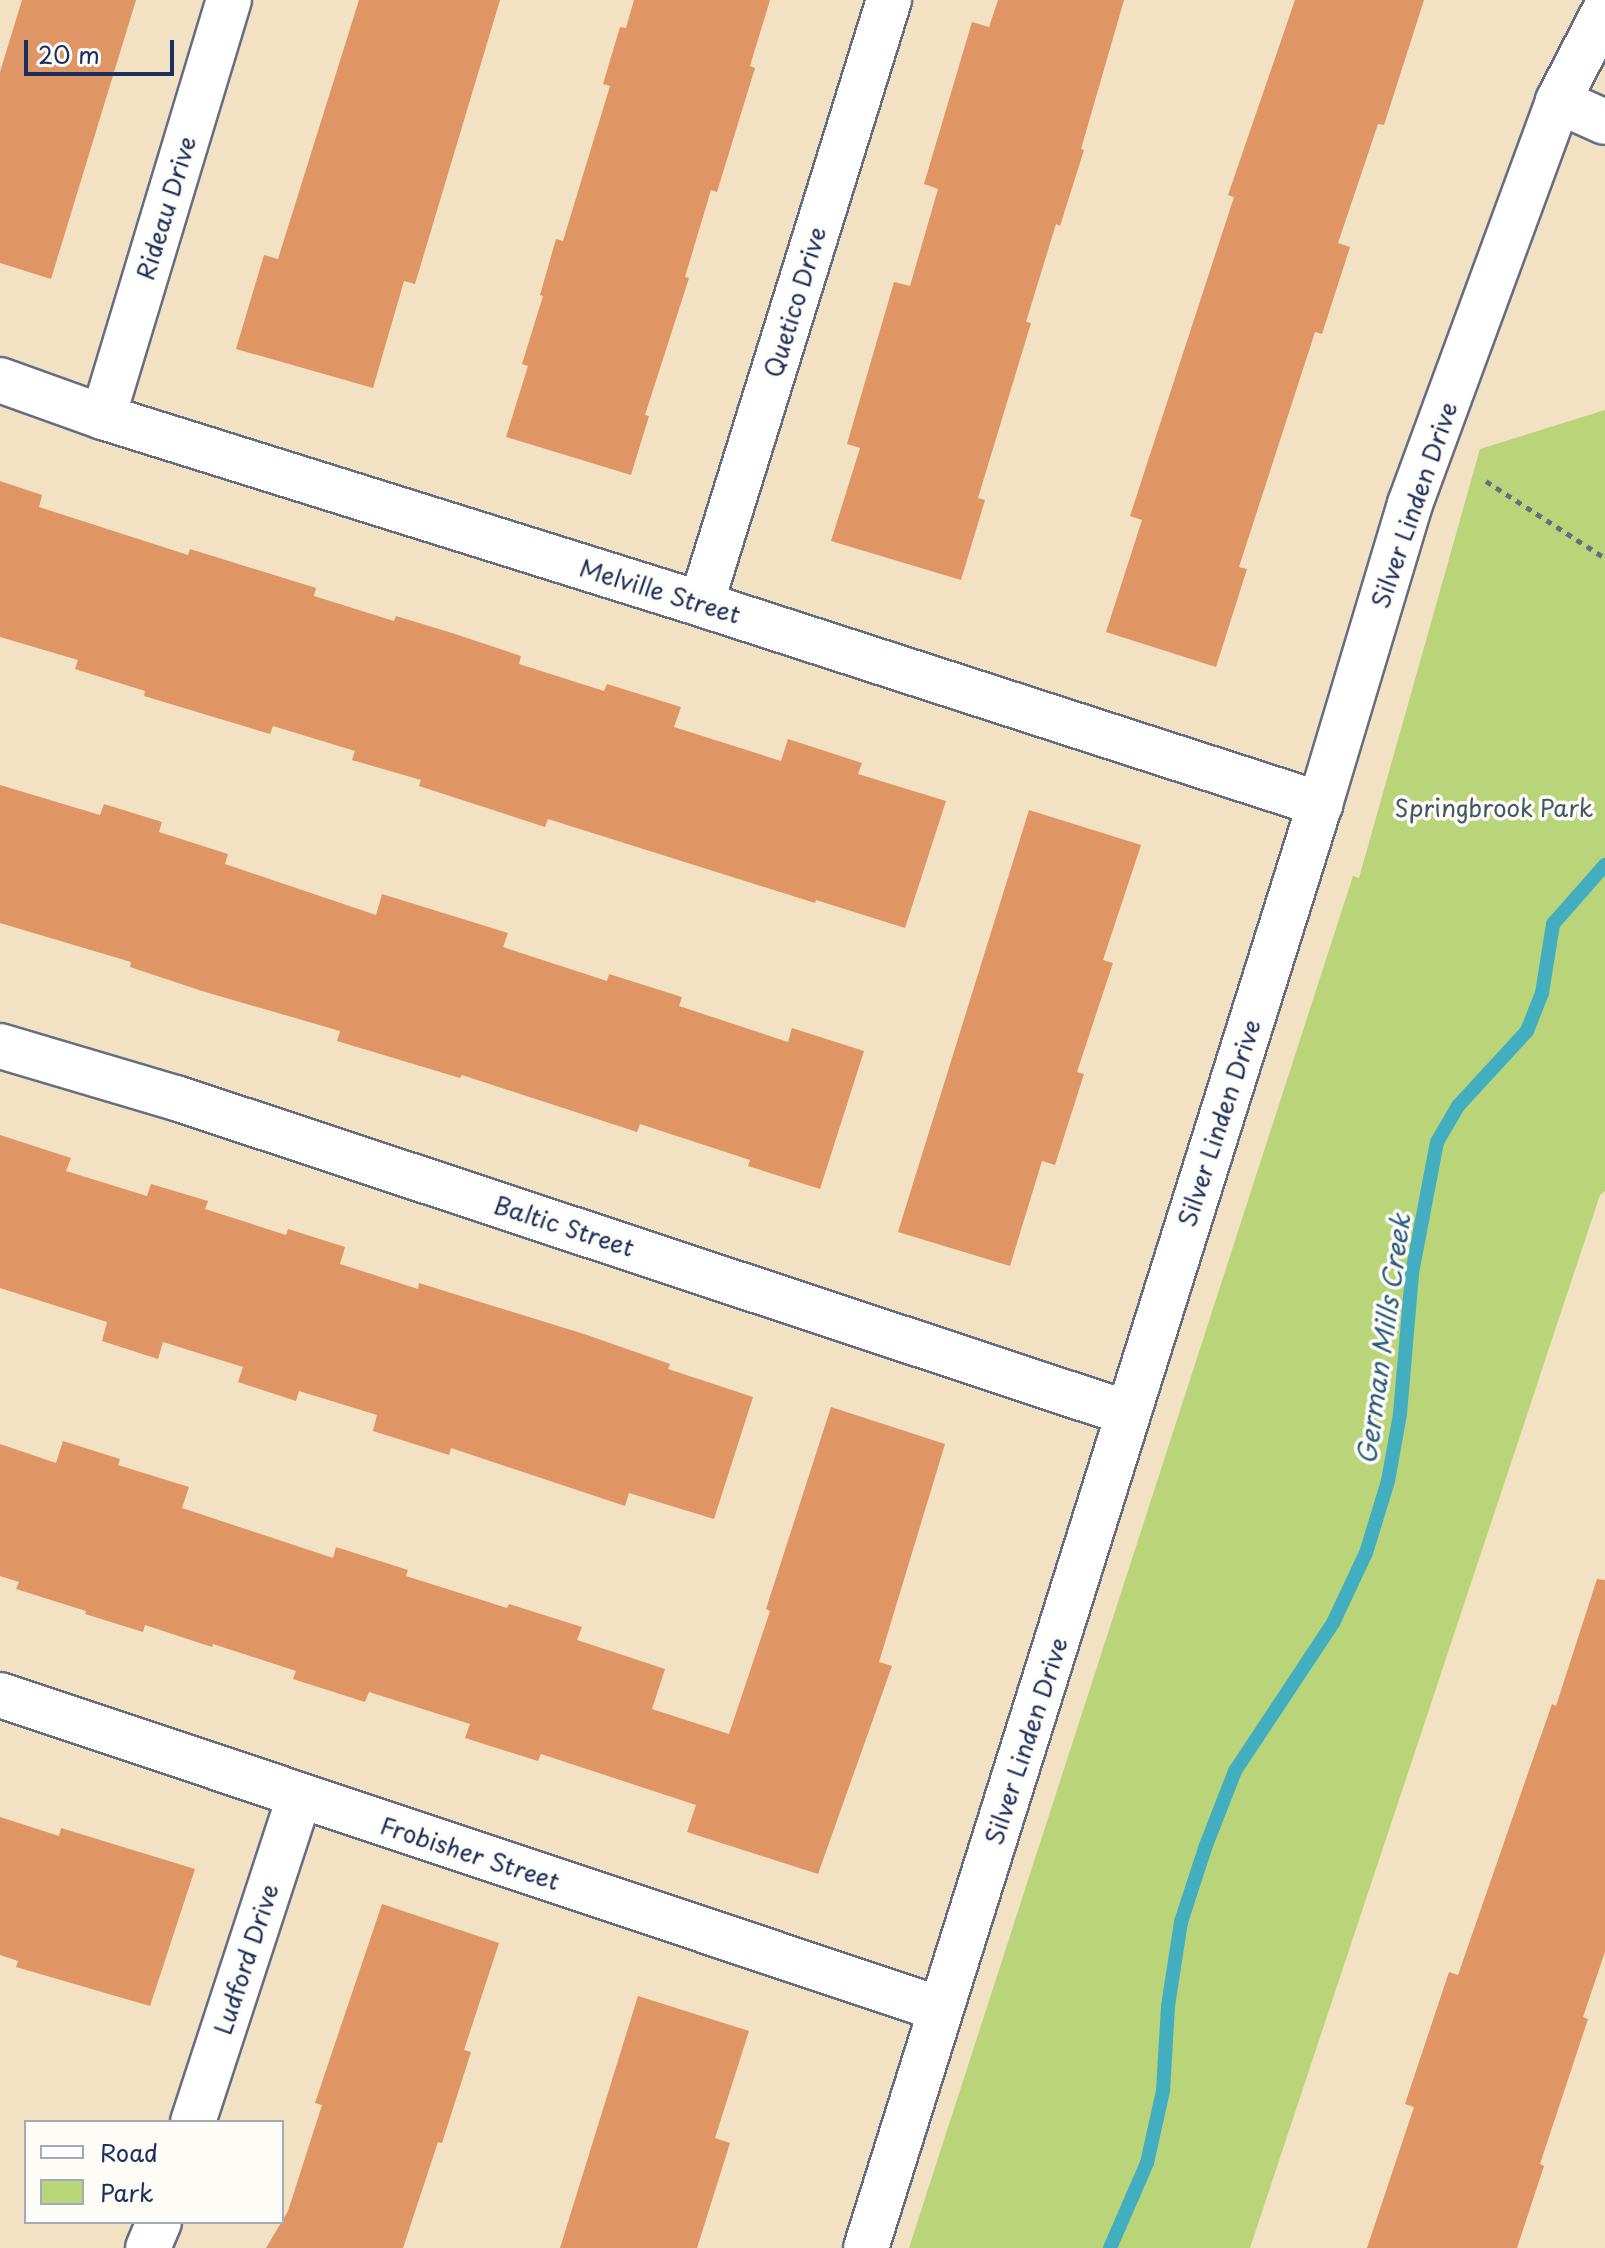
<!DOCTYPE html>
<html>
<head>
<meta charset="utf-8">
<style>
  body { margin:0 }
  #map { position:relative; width:1605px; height:2248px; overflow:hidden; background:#f2e1c3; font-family:"Playpen Sans",sans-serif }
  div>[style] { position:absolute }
  .green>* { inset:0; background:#b9d479 }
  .stream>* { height:14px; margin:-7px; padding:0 7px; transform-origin:7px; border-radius:7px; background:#42aec0 }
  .building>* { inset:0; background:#df9564 }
  .path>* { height:5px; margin-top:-2.5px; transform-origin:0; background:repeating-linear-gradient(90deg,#666d81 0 6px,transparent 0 12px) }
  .roads { filter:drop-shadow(2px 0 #666d81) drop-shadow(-2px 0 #666d81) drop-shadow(0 2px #666d81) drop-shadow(0 -2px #666d81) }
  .minor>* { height:44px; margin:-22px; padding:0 22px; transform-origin:22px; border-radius:22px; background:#fff }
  span { translate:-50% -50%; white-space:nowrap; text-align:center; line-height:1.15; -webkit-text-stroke:7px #fdfcf7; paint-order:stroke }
  .street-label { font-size:24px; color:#1b2f5e }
  .park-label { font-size:24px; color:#425865 }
  .water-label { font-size:26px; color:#295b80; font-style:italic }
  .legend { position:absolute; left:24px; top:2120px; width:260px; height:104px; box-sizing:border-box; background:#fdfcf7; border:2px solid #a3aaba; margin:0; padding:10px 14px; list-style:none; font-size:24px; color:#1b2f5e }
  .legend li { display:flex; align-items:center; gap:16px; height:40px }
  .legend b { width:40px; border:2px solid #a3aaba }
  .scale { position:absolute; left:24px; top:40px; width:150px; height:36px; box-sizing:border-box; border:4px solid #1b2f5e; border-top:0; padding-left:10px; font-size:24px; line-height:28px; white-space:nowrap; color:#1b2f5e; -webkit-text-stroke:6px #fdfcf7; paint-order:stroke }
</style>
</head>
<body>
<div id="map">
  <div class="green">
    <div style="clip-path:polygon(1605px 410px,1605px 1191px,1600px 1195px,1250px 2248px,909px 2248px,1353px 876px,1359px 878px,1480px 449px)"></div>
  </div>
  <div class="stream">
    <div style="left:1110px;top:2248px;width:93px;rotate:-66.5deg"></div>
    <div style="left:1147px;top:2163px;width:74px;rotate:-77.5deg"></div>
    <div style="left:1163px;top:2091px;width:85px;rotate:-86.6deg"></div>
    <div style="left:1168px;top:2006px;width:85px;rotate:-81.2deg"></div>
    <div style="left:1181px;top:1922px;width:78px;rotate:-72deg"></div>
    <div style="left:1205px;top:1848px;width:83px;rotate:-68.7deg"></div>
    <div style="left:1235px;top:1771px;width:178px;rotate:-56.5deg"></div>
    <div style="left:1333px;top:1623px;width:77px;rotate:-64.8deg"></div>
    <div style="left:1366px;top:1553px;width:75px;rotate:-73deg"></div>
    <div style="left:1388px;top:1481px;width:68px;rotate:-79.8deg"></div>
    <div style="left:1400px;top:1414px;width:142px;rotate:-85.1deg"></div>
    <div style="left:1412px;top:1273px;width:133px;rotate:-79.2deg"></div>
    <div style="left:1437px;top:1142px;width:42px;rotate:-59.7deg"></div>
    <div style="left:1458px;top:1106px;width:102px;rotate:-47.4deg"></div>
    <div style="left:1527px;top:1031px;width:41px;rotate:-68.5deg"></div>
    <div style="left:1542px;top:993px;width:70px;rotate:-80.9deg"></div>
    <div style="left:1553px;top:924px;width:79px;rotate:-48.6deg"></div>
  </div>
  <div class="building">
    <div style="clip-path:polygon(22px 0,136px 0,51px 279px,0 263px,0 72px)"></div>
    <div style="clip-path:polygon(359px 0,500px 0,415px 284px,404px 281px,373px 388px,236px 349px,264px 255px,278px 259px)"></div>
    <div style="clip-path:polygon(634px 0,770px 0,750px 66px,755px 68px,717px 192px,711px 190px,685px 277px,689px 278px,645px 415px,649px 416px,631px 475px,506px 437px,528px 366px,522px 364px,543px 296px,540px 295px,556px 239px,563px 241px,610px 86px,603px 84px,620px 27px,626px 28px)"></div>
    <div style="clip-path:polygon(998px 0,1124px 0,1081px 149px,1084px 150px,1060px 226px,1056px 224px,1026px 322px,1031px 323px,978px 498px,985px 500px,961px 580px,831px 541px,860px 448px,847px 444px,894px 282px,910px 286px,938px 189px,924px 184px,972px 22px,989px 27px)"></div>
    <div style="clip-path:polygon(1295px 0,1424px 0,1384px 125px,1378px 124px,1338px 243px,1350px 247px,1322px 334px,1315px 332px,1239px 567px,1247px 569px,1216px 667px,1106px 632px,1142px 520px,1130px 516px,1234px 197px,1228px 195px)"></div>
    <div style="clip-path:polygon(0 481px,42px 495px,39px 507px,188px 555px,190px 549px,316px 588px,314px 596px,394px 621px,396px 616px,452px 633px,521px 656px,519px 664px,604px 691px,607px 684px,681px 707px,674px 727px,781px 761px,788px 739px,862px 763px,858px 774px,946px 801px,905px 928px,816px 900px,815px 903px,548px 819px,545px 827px,419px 786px,421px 780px,352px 760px,355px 751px,273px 726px,270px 734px,144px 696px,145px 691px,75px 669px,78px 660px,0 637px)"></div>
    <div style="clip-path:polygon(0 785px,100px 815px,104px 804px,162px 822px,159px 832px,228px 854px,225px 864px,376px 915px,382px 894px,508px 933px,503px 947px,607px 981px,609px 974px,682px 997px,679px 1006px,788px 1042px,792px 1028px,864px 1051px,820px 1189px,748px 1166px,750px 1160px,640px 1124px,637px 1132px,462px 1075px,460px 1078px,337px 1041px,340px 1031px,202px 991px,130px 967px,131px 962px,0 923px)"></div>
    <div style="clip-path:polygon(1029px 810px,1141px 845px,1103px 960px,1113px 963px,1077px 1072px,1084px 1074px,1055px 1165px,1042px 1161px,1010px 1266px,898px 1232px)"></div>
    <div style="clip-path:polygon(0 1135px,71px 1158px,66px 1171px,147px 1196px,151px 1184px,208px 1201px,205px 1209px,286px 1235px,288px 1229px,345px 1247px,340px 1264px,418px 1289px,419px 1283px,584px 1334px,670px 1364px,668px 1369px,753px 1397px,714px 1519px,629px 1493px,625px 1506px,451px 1448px,449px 1455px,373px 1431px,377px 1415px,299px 1391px,296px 1401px,238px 1382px,243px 1367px,163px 1342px,158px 1359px,102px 1341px,107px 1322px,0 1288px)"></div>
    <div style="clip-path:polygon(831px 1407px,945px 1444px,879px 1662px,892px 1666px,818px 1874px,687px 1832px,696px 1805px,541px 1754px,538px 1761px,465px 1738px,470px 1724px,369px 1692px,365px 1702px,293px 1679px,296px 1671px,213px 1644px,212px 1647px,145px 1625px,143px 1632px,85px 1614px,86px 1611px,16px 1589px,19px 1582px,0 1576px,0 1444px,56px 1463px,63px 1441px,120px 1459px,118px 1465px,189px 1487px,182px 1508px,333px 1558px,336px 1547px,408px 1570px,406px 1576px,507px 1608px,509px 1604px,582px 1627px,577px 1640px,665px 1669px,652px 1709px,729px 1734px,770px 1611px,766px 1609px)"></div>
    <div style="clip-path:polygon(1597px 1579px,1605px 1580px,1605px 1952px,1583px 2017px,1588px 2019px,1540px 2164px,1544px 2166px,1517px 2248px,1367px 2248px,1414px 2107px,1405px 2104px,1449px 1972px,1458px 1975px,1552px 1704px,1556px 1706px)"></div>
    <div style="clip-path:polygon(0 1817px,59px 1836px,61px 1828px,195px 1869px,150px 2006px,16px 1967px,18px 1961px,0 1955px)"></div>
    <div style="clip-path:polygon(382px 1904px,499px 1943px,464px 2050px,471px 2052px,442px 2143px,438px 2142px,403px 2248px,266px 2248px,288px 2211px,322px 2105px,315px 2103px)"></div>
    <div style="clip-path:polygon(638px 1996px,749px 2031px,715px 2138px,730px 2143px,697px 2248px,560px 2248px)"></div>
  </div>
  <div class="path">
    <div style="left:1486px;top:481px;width:142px;rotate:32.9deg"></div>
  </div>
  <div class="roads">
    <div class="minor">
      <div style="left:1558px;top:101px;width:51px;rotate:24.1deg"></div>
      <div style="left:0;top:380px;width:109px;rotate:19.8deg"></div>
      <div style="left:103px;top:417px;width:627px;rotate:17.36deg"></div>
      <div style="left:701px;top:604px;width:651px;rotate:17.91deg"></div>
      <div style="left:103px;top:417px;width:436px;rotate:-73.2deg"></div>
      <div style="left:701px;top:604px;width:633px;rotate:-72.71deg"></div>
      <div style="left:0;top:1046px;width:184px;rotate:16.5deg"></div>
      <div style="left:176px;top:1098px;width:1002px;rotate:18.33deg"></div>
      <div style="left:0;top:1695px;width:991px;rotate:18.47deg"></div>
      <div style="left:193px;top:2122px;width:342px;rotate:-71.9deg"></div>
      <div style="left:148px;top:2248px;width:28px;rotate:-67deg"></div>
      <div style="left:866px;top:2248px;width:1514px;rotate:-72.55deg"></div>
      <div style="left:1320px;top:804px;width:313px;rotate:-73.3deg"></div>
      <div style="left:1410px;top:504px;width:429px;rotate:-69.8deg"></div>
      <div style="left:1558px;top:101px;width:102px;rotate:-62.7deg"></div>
    </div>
  </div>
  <div class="street-label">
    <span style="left:166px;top:208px;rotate:-73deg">Rideau Drive</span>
    <span style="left:795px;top:302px;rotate:-73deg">Quetico Drive</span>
    <span style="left:1414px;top:505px;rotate:-71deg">Silver Linden Drive</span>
    <span style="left:660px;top:591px;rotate:17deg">Melville Street</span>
    <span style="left:1219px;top:1123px;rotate:-72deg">Silver Linden Drive</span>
    <span style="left:564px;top:1226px;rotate:18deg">Baltic Street</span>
    <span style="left:1026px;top:1741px;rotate:-72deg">Silver Linden Drive</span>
    <span style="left:470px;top:1853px;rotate:18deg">Frobisher Street</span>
    <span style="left:246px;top:1959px;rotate:-72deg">Ludford Drive</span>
  </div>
  <div class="park-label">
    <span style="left:1494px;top:808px">Springbrook Park</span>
  </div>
  <div class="water-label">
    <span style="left:1383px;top:1339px;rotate:-82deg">German Mills Creek</span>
  </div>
  <ul class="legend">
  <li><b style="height:10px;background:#fff"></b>Road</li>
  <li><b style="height:22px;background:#b9d479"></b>Park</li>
  </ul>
  <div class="scale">20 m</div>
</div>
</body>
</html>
